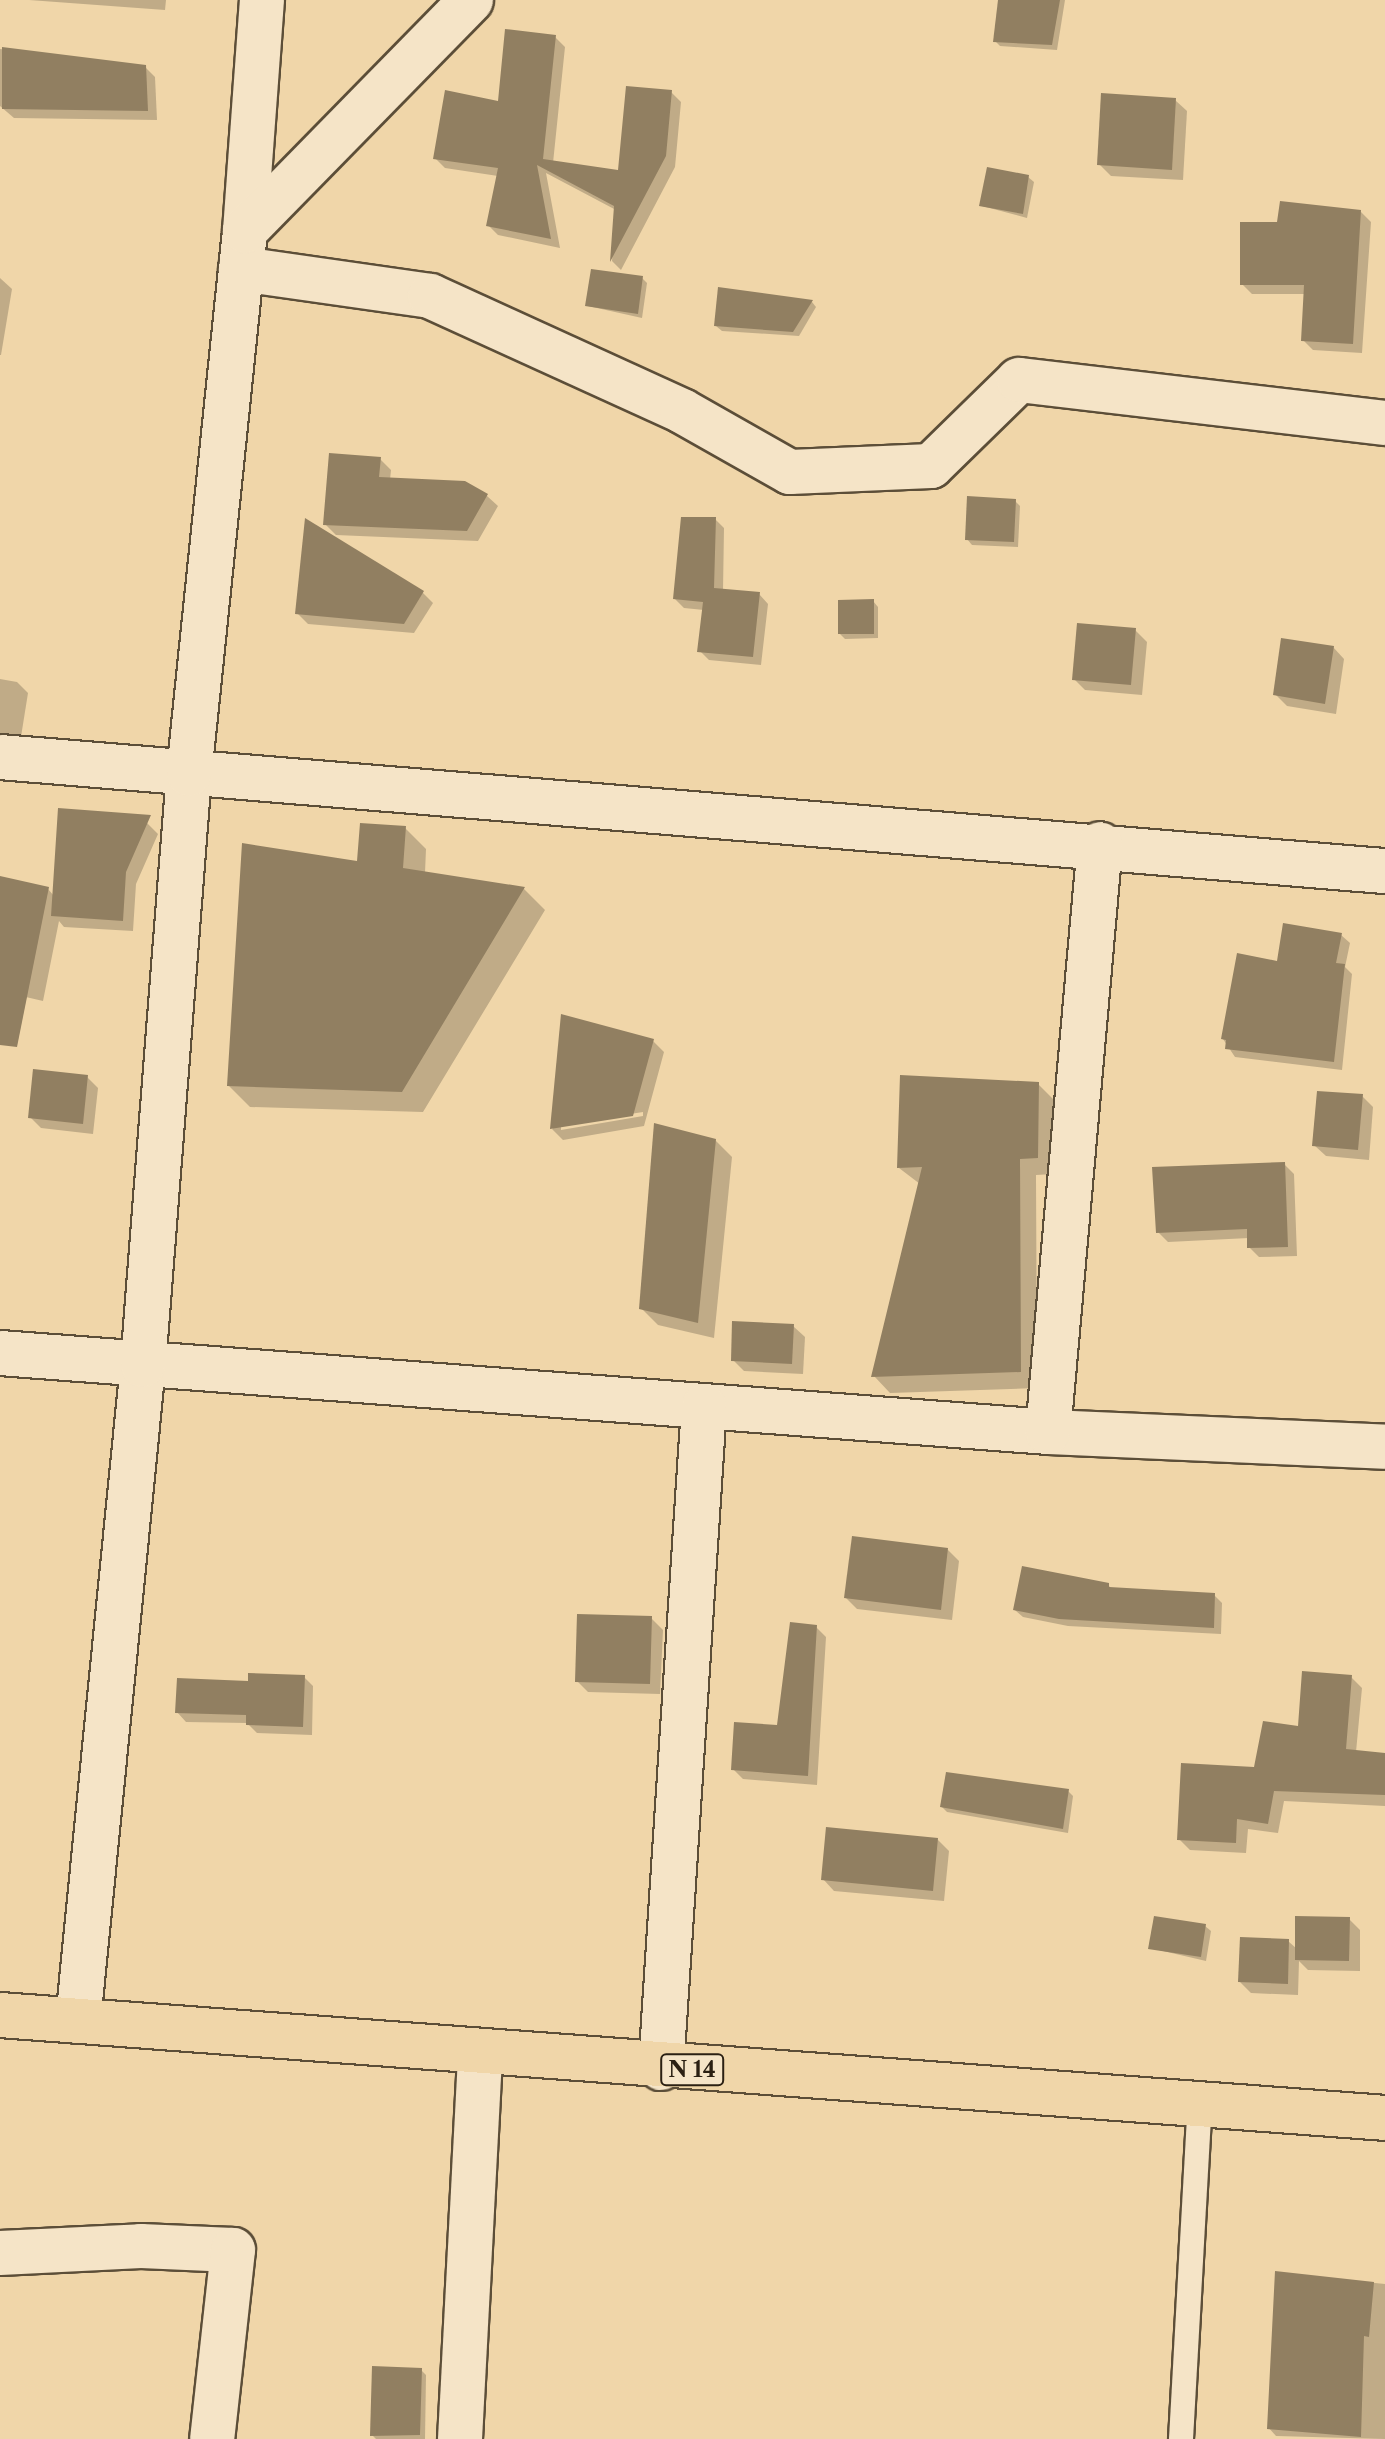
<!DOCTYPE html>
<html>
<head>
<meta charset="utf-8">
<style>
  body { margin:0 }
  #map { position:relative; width:1385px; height:2439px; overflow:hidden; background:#f0d6a9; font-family:"Libre Caslon Text",serif }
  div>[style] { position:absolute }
  .shadow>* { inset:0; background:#0003 }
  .building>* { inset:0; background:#917f61 }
  .roads { filter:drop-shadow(2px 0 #5c4e38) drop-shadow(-2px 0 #5c4e38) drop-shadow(0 2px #5c4e38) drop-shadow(0 -2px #5c4e38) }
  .lane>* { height:24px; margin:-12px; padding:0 12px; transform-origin:12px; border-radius:12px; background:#f5e4c7 }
  .street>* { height:44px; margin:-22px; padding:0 22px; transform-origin:22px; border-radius:22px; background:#f5e4c7 }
  .primary>* { height:44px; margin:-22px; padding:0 22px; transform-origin:22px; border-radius:22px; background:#f0d6a9 }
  span { translate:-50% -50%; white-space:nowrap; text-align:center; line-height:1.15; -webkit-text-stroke:6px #f5e4c7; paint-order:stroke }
  .shield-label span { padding:2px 6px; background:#f5e4c7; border:2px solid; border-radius:6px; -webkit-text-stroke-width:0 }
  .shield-label { font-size:22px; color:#2b2013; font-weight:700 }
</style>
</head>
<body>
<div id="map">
  <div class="shadow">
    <div style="clip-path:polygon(29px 0,166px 0,165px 10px)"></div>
    <div style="clip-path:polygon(1000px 0,1065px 0,1057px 50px,1000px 46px,995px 41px)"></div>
    <div style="clip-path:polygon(555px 37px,565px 47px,553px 163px,620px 172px,671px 92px,681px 102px,675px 167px,621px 270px,612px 261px,616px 210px,546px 173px,560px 248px,498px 235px,488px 225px,498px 176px,445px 168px,435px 158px,499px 103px)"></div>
    <div style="clip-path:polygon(0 49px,145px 67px,155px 77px,157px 120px,14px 118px,0 106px)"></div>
    <div style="clip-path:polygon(1175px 100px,1187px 111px,1183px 180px,1111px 176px,1099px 164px)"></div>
    <div style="clip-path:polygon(1028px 177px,1034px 182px,1027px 218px,982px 206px)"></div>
    <div style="clip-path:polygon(1361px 212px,1371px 222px,1362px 353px,1313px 350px,1303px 340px,1306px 294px,1252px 294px,1242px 284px,1278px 224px)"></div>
    <div style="clip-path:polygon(0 278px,12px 289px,1px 355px,0 355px)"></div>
    <div style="clip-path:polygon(642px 278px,647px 283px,642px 318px,588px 306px)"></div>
    <div style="clip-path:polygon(719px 289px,812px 302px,816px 307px,799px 336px,722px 331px,716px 326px)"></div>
    <div style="clip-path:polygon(380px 459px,391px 470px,390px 480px,487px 496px,498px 506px,478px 541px,336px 535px,325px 524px)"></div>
    <div style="clip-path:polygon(1015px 501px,1020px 506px,1018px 547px,972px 545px,967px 539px)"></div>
    <div style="clip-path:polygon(715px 519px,724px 528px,723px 591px,759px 594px,768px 604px,761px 665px,709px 660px,700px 651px,704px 610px,684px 608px,675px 599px)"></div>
    <div style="clip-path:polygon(423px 593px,433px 603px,414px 633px,308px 624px,298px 614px)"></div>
    <div style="clip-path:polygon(873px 601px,878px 607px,878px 638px,845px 639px,840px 634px)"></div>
    <div style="clip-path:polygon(1135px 630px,1147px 642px,1142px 695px,1085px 690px,1074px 679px)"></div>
    <div style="clip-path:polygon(1333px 647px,1344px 659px,1336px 714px,1287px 706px,1276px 695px)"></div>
    <div style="clip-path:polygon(0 679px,17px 682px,28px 693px,20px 743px,0 742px)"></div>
    <div style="clip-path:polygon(147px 823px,158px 834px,136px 884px,133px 931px,64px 927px,59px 921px,43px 1001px,0 991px,0 878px,48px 889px,54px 896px)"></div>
    <div style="clip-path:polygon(405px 828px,426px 849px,425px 873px,524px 889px,545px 910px,423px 1112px,250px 1107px,229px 1086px,359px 863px)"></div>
    <div style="clip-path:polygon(1341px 935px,1350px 943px,1345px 967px,1352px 974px,1342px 1070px,1235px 1057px,1223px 1039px,1278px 963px)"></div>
    <div style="clip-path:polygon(evenodd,653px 1041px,664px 1052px,644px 1126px,563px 1140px,552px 1129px,653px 1041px,643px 1112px,643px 1116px,561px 1130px,561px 1125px,643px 1112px)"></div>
    <div style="clip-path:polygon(87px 1077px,98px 1088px,93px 1134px,41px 1128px,30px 1117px)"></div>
    <div style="clip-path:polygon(1038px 1084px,1055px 1101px,1054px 1174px,1036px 1175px,1037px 1388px,890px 1393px,874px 1376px,920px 1184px,899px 1168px)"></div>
    <div style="clip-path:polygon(1362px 1096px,1373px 1107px,1369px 1160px,1326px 1156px,1314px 1145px)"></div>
    <div style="clip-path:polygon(715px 1140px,732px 1157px,714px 1338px,658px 1325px,641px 1308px)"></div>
    <div style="clip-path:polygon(1284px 1164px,1294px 1174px,1297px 1256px,1259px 1257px,1249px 1247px,1249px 1238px,1168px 1242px,1158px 1232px)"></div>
    <div style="clip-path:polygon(793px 1326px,805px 1337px,803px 1374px,744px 1371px,733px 1360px)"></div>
    <div style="clip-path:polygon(947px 1549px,959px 1561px,952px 1620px,857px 1609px,846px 1598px)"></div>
    <div style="clip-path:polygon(1108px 1585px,1113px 1590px,1214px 1595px,1222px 1603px,1221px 1634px,1068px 1626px,1023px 1617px,1015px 1610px)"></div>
    <div style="clip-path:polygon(651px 1618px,663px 1630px,660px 1694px,588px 1692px,577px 1681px)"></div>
    <div style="clip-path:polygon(816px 1627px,826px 1637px,817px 1785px,743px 1779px,733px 1769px,778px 1728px)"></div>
    <div style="clip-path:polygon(304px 1677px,313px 1686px,312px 1735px,257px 1733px,247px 1723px,186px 1722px,177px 1712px,250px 1683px)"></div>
    <div style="clip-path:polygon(1351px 1677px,1362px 1688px,1356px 1752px,1385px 1755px,1385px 1806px,1284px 1801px,1278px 1833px,1248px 1829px,1246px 1853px,1190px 1850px,1179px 1839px)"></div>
    <div style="clip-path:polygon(1068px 1791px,1073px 1796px,1068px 1833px,947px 1812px,942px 1807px)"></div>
    <div style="clip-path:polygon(937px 1839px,949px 1851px,944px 1901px,834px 1891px,823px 1879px)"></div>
    <div style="clip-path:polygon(1349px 1919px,1360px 1930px,1360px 1971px,1308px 1970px,1299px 1961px,1298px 1995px,1251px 1993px,1240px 1982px,1288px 1941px,1297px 1949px)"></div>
    <div style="clip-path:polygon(1205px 1926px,1211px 1931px,1206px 1961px,1150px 1948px)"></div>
    <div style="clip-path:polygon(1277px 2273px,1385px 2284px,1385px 2439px,1276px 2436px,1269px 2428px)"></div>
    <div style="clip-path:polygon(421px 2370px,426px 2375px,425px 2439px,376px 2439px,372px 2435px)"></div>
  </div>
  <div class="building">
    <div style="clip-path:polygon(998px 0,1060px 0,1052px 45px,993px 42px)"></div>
    <div style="clip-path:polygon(505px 29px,556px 35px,543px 159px,618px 170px,626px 86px,672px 90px,666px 156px,610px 262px,614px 206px,537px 165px,551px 239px,486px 226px,498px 168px,433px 159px,445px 90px,498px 101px)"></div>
    <div style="clip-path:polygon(2px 47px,146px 65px,148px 111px,2px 109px)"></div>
    <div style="clip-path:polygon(1101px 93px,1176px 98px,1172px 170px,1097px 165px)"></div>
    <div style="clip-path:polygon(987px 167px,1029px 175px,1023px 214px,979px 206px)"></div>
    <div style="clip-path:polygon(1280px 201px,1361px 210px,1353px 344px,1301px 341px,1304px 285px,1240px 285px,1240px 222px,1277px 222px)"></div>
    <div style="clip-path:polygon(591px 269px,643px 276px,638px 314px,585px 306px)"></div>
    <div style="clip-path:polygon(718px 287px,813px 300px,793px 332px,714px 326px)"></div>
    <div style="clip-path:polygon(329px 453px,381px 457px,379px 477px,465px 481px,488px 494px,467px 531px,323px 525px)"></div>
    <div style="clip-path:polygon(967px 496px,1016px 499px,1014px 542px,965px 540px)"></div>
    <div style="clip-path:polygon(681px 517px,716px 517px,714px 588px,760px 592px,753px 657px,697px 652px,703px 602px,673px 599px)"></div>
    <div style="clip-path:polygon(305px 518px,424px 591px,404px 624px,295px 614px)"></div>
    <div style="clip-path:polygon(874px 599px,874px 634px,838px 634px,838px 600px)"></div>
    <div style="clip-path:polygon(1077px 623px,1136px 628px,1131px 685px,1072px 680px)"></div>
    <div style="clip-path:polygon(1281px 638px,1334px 646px,1325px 704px,1273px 695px)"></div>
    <div style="clip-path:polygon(58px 808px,151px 815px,126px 872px,123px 921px,51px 916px)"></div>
    <div style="clip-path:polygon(360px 823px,406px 826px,403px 868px,525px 887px,402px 1092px,227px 1086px,242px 843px,357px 861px)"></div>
    <div style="clip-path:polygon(0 876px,49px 887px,17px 1047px,0 1045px)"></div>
    <div style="clip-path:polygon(1283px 923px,1342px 933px,1336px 963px,1345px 964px,1334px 1062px,1225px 1049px,1226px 1040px,1221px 1039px,1237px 953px,1277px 961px)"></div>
    <div style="clip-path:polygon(561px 1014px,654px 1039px,633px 1116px,550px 1129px)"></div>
    <div style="clip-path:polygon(33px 1069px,88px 1075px,83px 1124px,28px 1118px)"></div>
    <div style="clip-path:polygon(900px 1075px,1039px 1082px,1038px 1158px,1020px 1159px,1021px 1372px,871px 1377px,922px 1167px,897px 1168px)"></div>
    <div style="clip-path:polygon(1317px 1091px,1363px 1094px,1358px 1150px,1312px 1146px)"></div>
    <div style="clip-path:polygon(654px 1123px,716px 1139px,698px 1323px,639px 1309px)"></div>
    <div style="clip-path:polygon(1285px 1162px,1288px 1247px,1247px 1248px,1247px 1229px,1156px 1233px,1152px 1167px)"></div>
    <div style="clip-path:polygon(732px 1321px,794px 1324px,792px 1364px,731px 1361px)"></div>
    <div style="clip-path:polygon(852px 1536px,948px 1548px,941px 1610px,844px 1598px)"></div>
    <div style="clip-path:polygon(1022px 1566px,1109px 1583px,1109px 1587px,1215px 1593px,1214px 1628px,1059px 1619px,1013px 1610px)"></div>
    <div style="clip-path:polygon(577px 1614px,652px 1616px,650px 1684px,575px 1682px)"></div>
    <div style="clip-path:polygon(790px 1622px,817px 1625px,808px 1776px,731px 1770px,734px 1722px,777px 1725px)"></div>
    <div style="clip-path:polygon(1302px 1671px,1352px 1675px,1346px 1749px,1385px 1753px,1385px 1795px,1274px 1791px,1268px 1824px,1237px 1819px,1236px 1843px,1177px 1840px,1181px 1763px,1254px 1767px,1263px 1721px,1298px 1726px)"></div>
    <div style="clip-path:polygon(248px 1673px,305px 1675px,303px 1727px,246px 1725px,246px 1715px,175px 1713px,177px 1678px,248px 1681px)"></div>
    <div style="clip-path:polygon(946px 1772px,1069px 1789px,1063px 1829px,940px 1807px)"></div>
    <div style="clip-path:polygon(826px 1827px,938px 1838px,933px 1891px,821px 1880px)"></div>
    <div style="clip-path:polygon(1154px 1916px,1206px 1924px,1201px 1957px,1148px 1949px)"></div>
    <div style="clip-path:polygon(1295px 1916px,1350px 1917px,1349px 1961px,1295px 1960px)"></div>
    <div style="clip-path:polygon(1240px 1937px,1289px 1939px,1288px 1984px,1238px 1982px)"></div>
    <div style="clip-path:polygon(1275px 2271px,1374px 2282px,1369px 2337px,1364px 2336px,1361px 2437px,1267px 2429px)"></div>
    <div style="clip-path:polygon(372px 2366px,422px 2368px,420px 2435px,370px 2436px)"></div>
  </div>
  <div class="roads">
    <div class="lane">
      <div style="left:1181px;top:2439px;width:340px;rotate:-86.8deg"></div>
    </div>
    <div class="street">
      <div style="left:245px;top:231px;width:232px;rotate:-85.8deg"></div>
      <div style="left:241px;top:269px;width:191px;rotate:8.1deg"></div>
      <div style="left:430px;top:296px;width:277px;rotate:24.5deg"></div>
      <div style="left:682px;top:411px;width:124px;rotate:29.5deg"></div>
      <div style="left:790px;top:472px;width:141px;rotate:-2.4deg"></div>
      <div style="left:931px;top:466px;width:123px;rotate:-44.3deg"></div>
      <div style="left:1019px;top:380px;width:369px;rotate:6.7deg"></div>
      <div style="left:0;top:757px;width:1390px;rotate:4.71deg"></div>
      <div style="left:0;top:1353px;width:1051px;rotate:4.31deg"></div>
      <div style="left:1048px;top:1432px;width:337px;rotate:2.5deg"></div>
      <div style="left:1048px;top:1432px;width:590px;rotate:-84.95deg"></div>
      <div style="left:78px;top:2021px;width:659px;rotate:-84.34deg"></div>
      <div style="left:143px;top:1365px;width:593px;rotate:-85.55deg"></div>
      <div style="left:189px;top:774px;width:546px;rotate:-84.11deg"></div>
      <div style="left:245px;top:231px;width:323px;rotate:-45.6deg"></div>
      <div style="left:661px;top:2068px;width:663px;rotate:-86.28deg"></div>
      <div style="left:0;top:2253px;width:141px;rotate:-2.8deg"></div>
      <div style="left:141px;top:2246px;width:92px;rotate:2.5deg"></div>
      <div style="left:233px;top:2250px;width:190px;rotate:96.3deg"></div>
      <div style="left:460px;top:2439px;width:385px;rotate:-87deg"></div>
    </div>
    <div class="primary">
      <div style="left:0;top:2015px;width:1389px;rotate:4.25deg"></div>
    </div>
  </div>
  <div class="shield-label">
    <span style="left:692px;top:2070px">N 14</span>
  </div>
</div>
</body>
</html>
